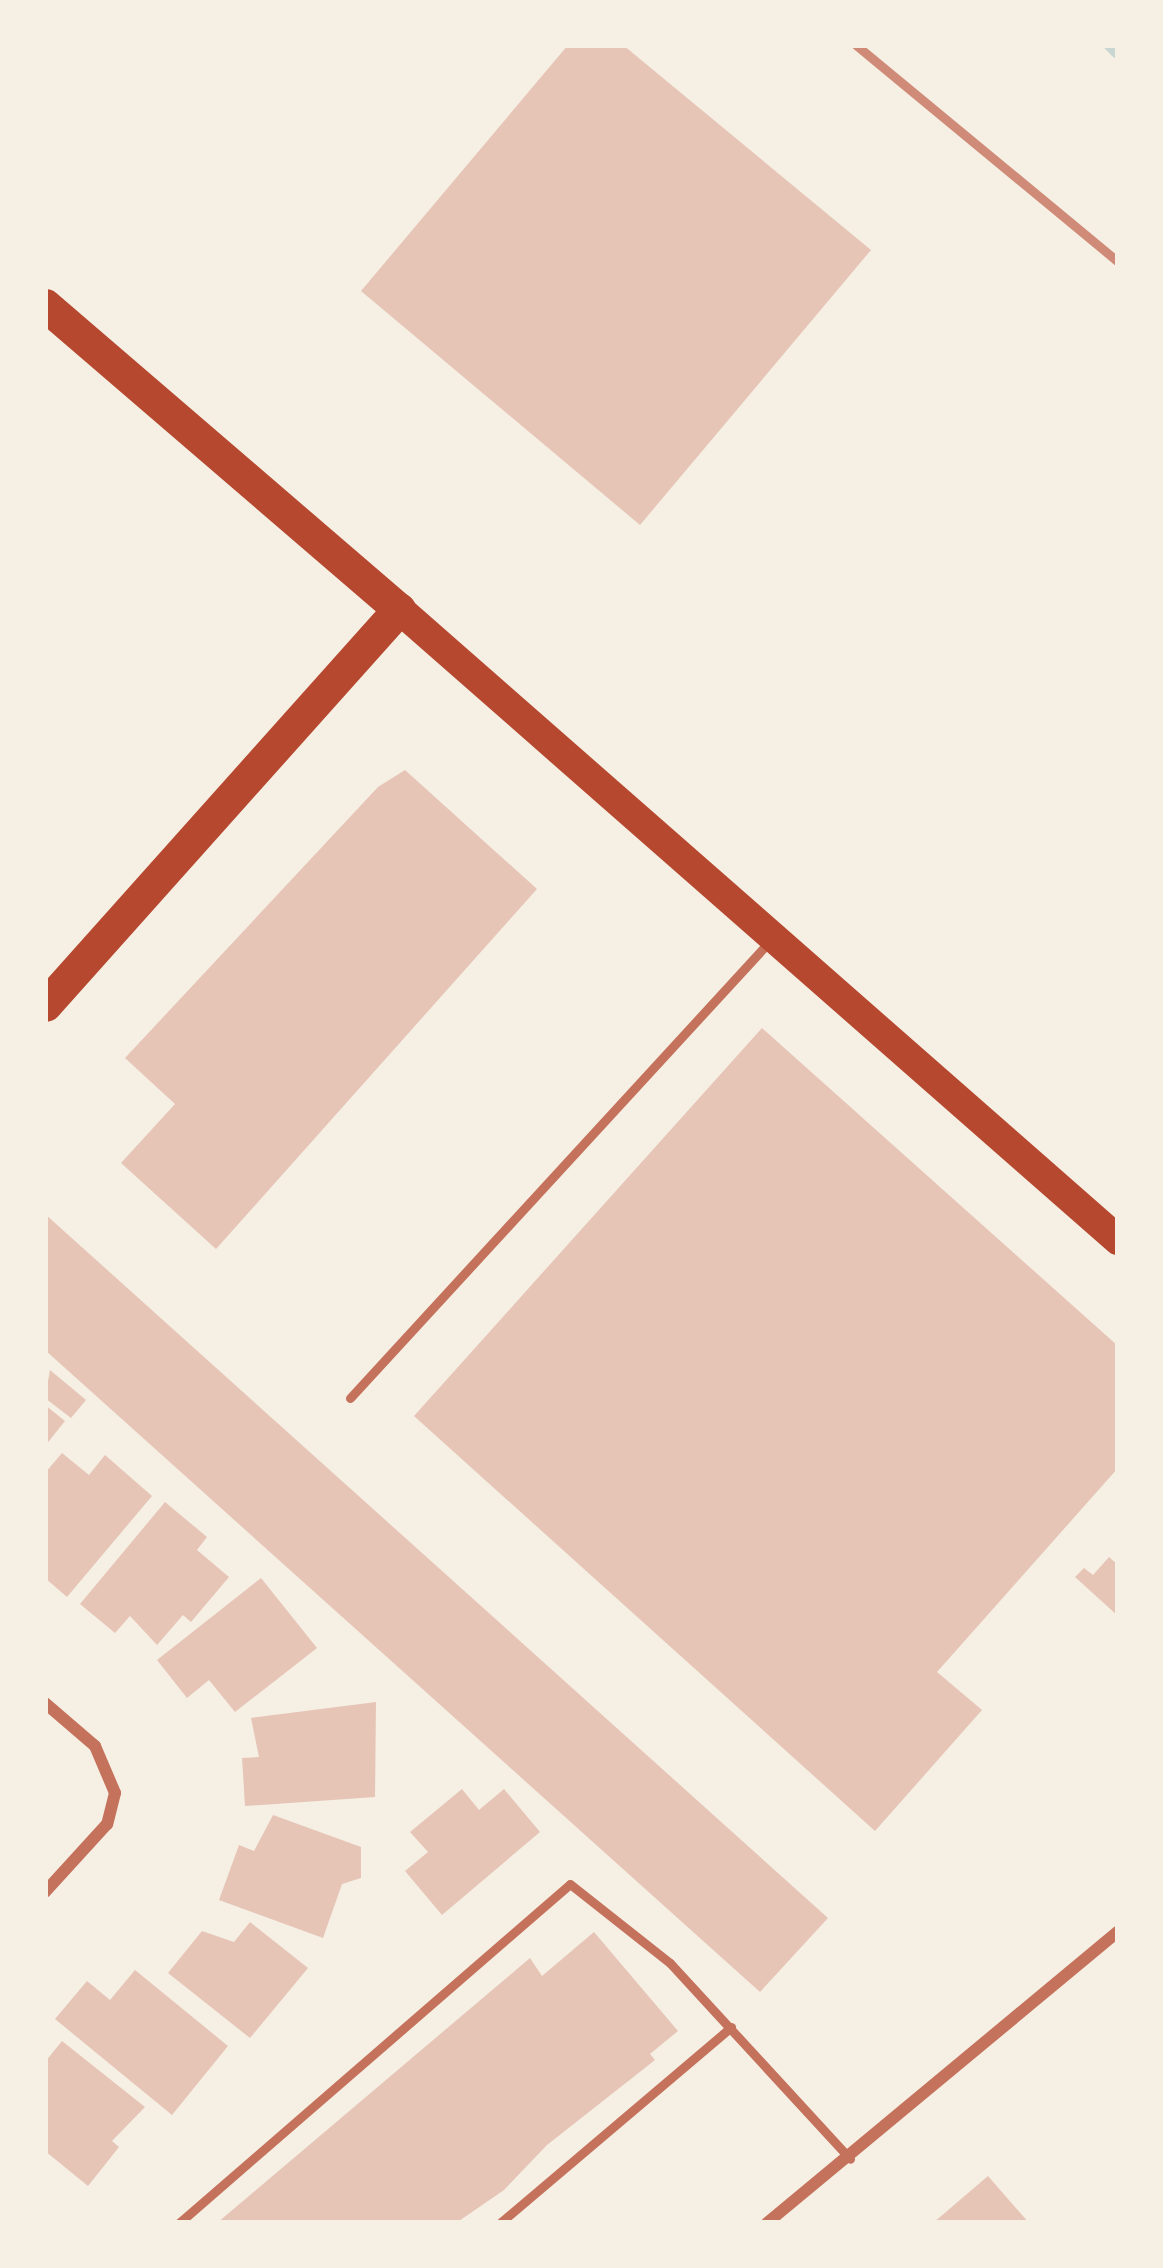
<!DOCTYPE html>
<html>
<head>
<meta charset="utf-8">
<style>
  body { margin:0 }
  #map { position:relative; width:1163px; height:2268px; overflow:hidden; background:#f6efe4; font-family:Barlow,sans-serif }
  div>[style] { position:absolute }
  .stream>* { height:14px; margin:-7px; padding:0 7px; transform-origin:7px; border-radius:7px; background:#c9d6d2 }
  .building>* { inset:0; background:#e6c5b7 }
  .service>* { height:9px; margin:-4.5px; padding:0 4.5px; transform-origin:4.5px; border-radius:4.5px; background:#c5725c }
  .minor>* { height:12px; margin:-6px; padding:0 6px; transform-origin:6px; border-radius:6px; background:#c5725c }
  .primary>* { height:30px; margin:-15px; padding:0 15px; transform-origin:15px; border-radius:15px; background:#b5482f }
  .trunk>* { height:33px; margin:-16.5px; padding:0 16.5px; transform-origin:16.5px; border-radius:16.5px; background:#b5482f }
  .rail>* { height:9px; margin:-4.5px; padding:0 4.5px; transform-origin:4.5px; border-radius:4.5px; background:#cf8b77 }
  span { translate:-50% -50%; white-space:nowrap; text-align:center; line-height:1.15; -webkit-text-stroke:9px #f6efe4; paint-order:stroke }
  .frame { position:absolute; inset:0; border:48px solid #f6efe4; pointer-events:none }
</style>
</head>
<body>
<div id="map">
  <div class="stream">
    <div style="left:1111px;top:45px;width:10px;rotate:45deg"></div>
  </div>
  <div class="building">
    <div style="clip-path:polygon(568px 45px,623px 45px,871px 250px,640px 525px,361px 291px)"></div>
    <div style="clip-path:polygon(405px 770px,537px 889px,216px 1249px,121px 1163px,175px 1104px,125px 1058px,378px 787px)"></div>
    <div style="clip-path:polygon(762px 1028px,1118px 1346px,1118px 1468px,937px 1672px,982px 1710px,875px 1831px,414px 1416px)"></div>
    <div style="clip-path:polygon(45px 1214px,828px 1918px,760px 1992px,45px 1350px)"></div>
    <div style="clip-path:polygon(50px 1370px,86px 1400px,71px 1418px,45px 1398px)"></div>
    <div style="clip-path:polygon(45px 1405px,65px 1421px,45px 1446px)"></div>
    <div style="clip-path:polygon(62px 1453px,89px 1475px,105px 1455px,152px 1496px,67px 1597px,45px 1578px,45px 1473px)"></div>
    <div style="clip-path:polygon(165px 1502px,207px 1537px,197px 1550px,229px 1577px,191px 1622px,183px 1615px,157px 1645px,130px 1616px,115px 1633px,80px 1604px)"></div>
    <div style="clip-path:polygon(1109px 1557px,1118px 1565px,1118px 1616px,1075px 1577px,1084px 1568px,1093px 1575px)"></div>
    <div style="clip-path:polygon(261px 1578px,317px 1648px,235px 1712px,209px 1680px,187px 1698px,157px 1660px)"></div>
    <div style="clip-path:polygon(376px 1702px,375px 1797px,245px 1806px,242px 1758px,259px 1757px,251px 1718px)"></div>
    <div style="clip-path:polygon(462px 1789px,479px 1810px,504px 1789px,540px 1832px,442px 1915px,405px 1871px,428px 1852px,410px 1832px)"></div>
    <div style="clip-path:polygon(273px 1815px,361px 1847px,361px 1878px,342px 1884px,323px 1938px,219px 1900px,239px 1845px,254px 1851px)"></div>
    <div style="clip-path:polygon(250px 1922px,308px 1968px,250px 2038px,168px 1973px,202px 1931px,234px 1942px)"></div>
    <div style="clip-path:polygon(594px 1932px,678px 2031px,650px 2054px,655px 2060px,547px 2145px,504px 2190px,456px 2223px,217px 2223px,530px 1958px,542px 1976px)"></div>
    <div style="clip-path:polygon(135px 1970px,228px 2046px,172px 2115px,55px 2019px,87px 1981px,110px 2000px)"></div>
    <div style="clip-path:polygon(62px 2041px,145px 2107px,112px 2141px,119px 2147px,88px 2186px,45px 2151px,45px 2062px)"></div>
    <div style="clip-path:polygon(988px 2176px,1029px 2223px,933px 2223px)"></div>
  </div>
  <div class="service">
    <div style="left:350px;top:1398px;width:621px;rotate:-47.42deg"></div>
    <div style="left:179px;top:2223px;width:517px;rotate:-40.93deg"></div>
    <div style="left:570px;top:1884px;width:127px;rotate:38.3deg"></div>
    <div style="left:670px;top:1963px;width:266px;rotate:47.4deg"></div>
    <div style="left:500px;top:2223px;width:303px;rotate:-40.3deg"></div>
  </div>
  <div class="minor">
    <div style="left:45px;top:1703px;width:66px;rotate:40.7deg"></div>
    <div style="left:95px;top:1746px;width:51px;rotate:66.9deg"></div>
    <div style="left:115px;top:1793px;width:32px;rotate:104deg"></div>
    <div style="left:107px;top:1824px;width:92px;rotate:132.4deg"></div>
    <div style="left:767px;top:2223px;width:456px;rotate:-39.7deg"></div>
  </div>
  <div class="primary">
    <div style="left:399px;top:609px;width:957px;rotate:41.27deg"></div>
  </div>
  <div class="trunk">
    <div style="left:45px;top:305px;width:467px;rotate:40.7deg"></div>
    <div style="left:399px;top:609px;width:531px;rotate:131.79deg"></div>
  </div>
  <div class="rail">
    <div style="left:856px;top:45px;width:340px;rotate:39.6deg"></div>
  </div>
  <div class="frame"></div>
</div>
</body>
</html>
